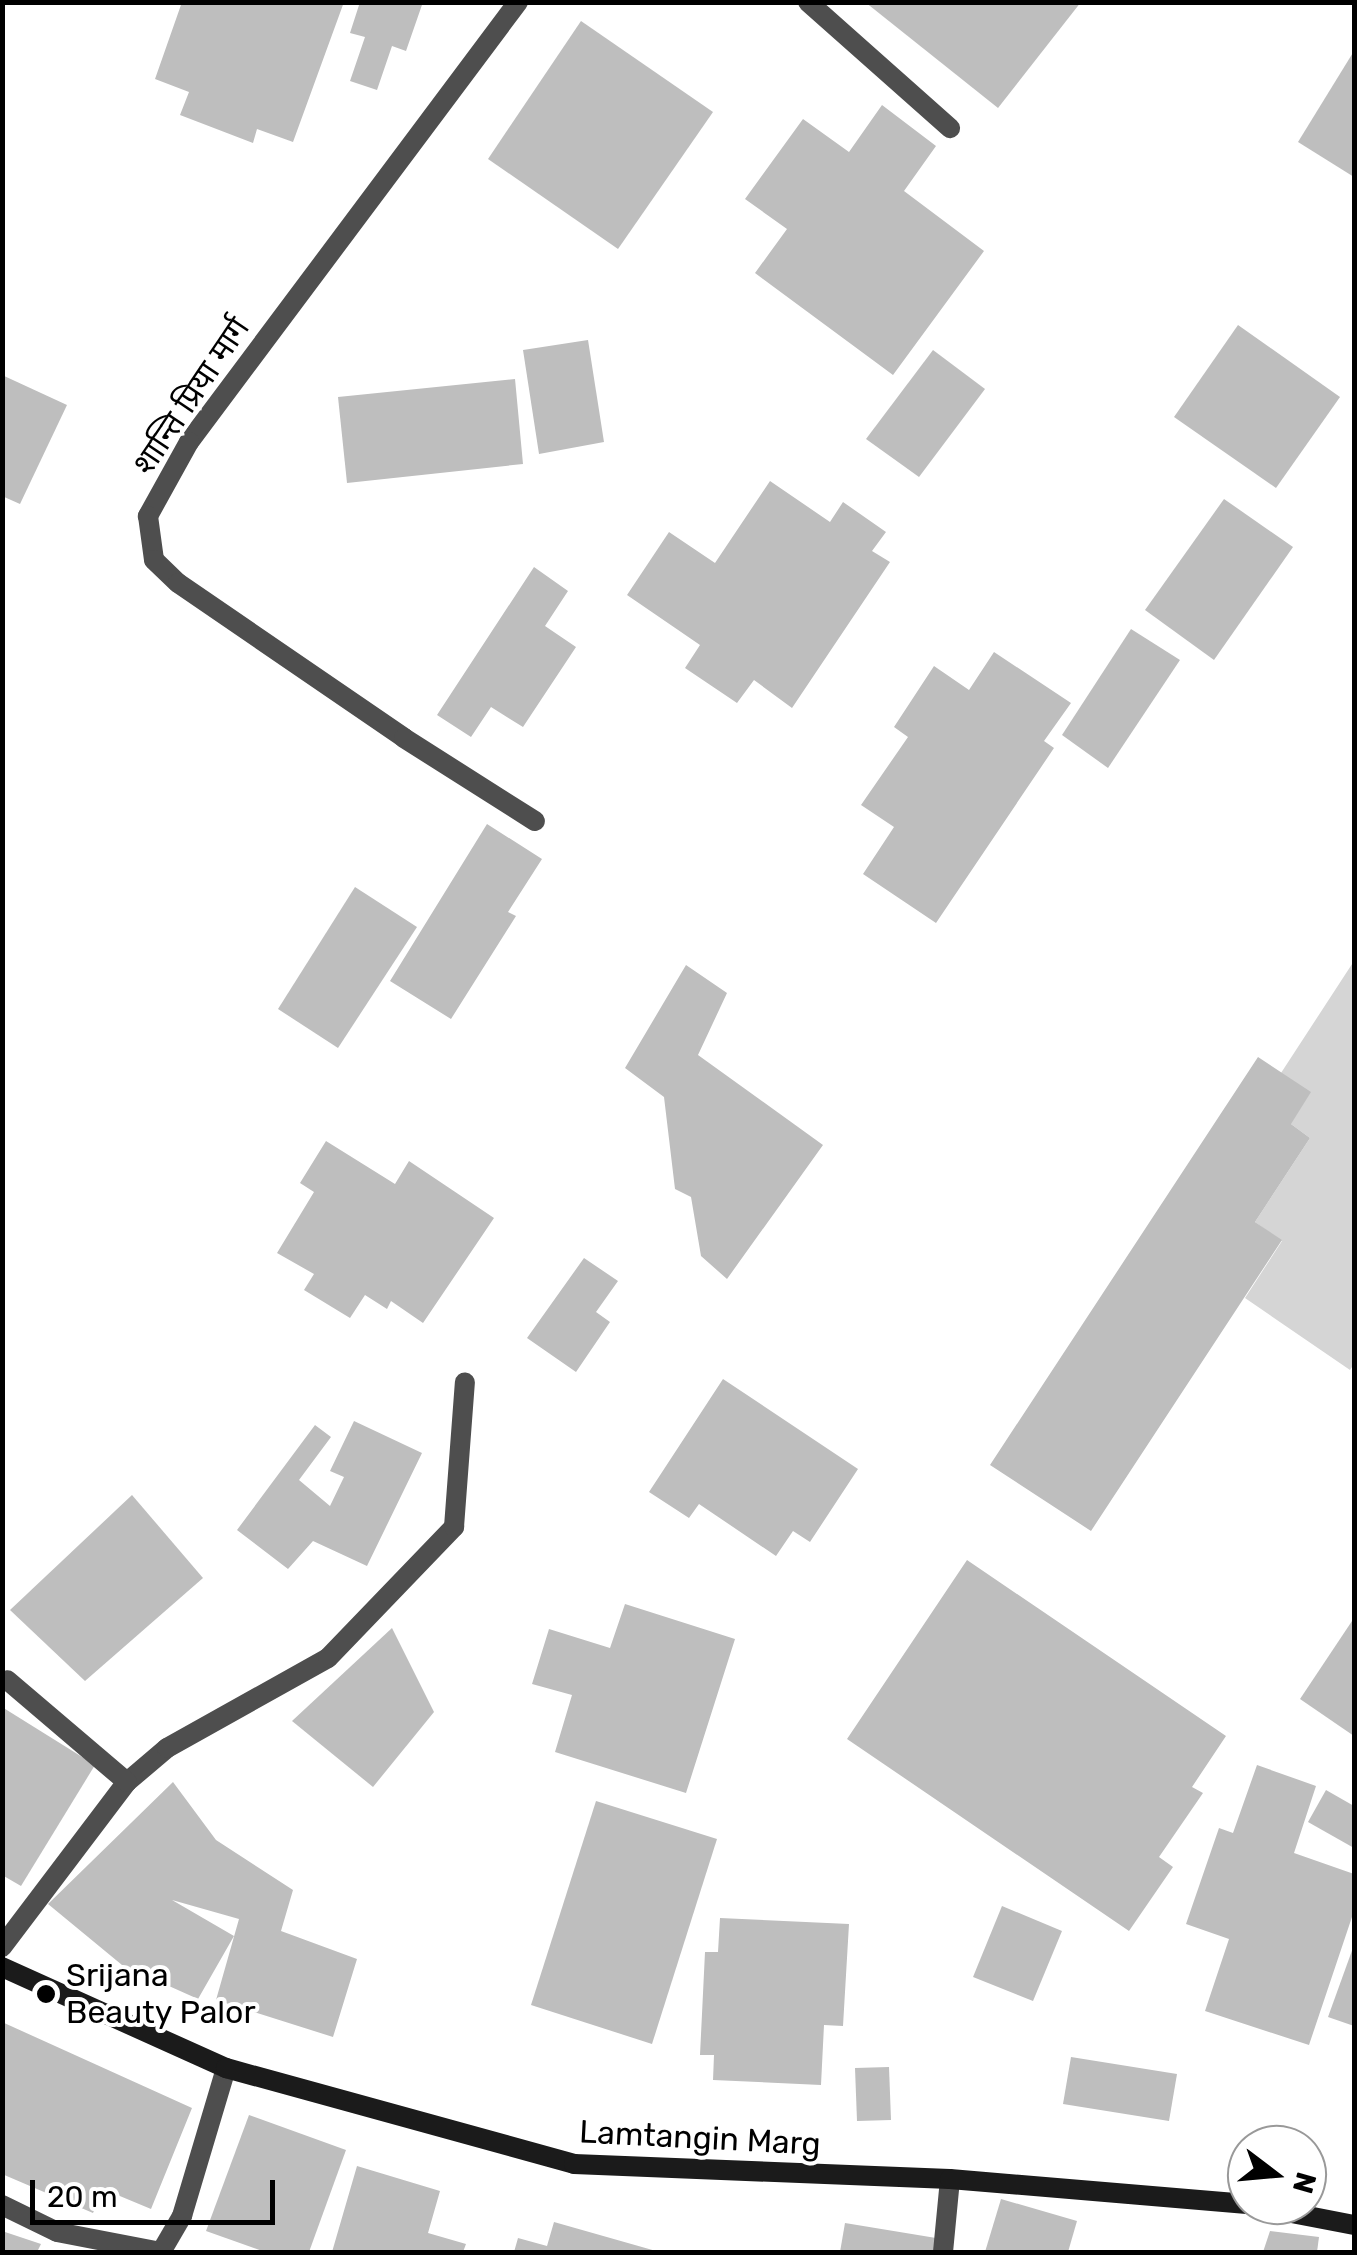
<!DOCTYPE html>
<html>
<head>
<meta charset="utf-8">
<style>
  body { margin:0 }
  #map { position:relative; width:1357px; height:2255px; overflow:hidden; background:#fff; font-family:Rubik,"Noto Sans Devanagari",sans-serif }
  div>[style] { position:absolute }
  .green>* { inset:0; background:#d5d5d5 }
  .building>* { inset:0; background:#bebebe }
  .lane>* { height:20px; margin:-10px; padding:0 10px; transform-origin:10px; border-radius:10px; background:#4e4e4e }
  .street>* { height:20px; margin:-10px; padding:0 10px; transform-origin:10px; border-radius:10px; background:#4e4e4e }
  .secondary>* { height:20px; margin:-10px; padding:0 10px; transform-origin:10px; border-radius:10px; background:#1b1b1b }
  .dots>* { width:28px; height:28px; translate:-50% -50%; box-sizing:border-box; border:5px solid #fff; border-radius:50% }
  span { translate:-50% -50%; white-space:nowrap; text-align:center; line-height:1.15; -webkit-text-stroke:8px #fff; paint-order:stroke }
  .street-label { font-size:32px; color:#000 }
  .poi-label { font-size:32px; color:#000 }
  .left { translate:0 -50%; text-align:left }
  .frame { position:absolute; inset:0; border:5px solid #000; pointer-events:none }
  .north { position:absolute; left:1227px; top:2125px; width:100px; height:100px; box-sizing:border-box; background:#fff; border:2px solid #999; border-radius:50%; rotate:106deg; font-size:28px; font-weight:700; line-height:40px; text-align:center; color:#000 }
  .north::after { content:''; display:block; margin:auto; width:35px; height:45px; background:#000; clip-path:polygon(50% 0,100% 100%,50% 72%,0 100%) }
  .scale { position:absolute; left:30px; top:2180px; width:245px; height:45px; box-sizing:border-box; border:5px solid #000; border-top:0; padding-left:12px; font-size:30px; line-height:35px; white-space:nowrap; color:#000; -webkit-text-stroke:8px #fff; paint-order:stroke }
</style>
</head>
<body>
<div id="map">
  <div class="green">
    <div style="clip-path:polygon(1354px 961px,1354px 1364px,1350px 1370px,1245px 1298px,1282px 1241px,1255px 1222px,1310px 1138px,1291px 1124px,1281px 1073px)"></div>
  </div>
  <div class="building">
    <div style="clip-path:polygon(182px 2px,344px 2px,293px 142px,257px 129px,253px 143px,180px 115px,189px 92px,155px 79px)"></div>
    <div style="clip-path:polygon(360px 2px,423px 2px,406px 51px,392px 46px,377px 90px,350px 81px,365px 37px,350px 33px)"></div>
    <div style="clip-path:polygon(865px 2px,1081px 2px,998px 108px)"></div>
    <div style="clip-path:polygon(581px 21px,713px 112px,618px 249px,488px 159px)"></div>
    <div style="clip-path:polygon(1354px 51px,1354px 177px,1298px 142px)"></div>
    <div style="clip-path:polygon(882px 105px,936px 146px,904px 191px,984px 251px,893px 375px,755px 273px,787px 229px,745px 199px,803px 119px,849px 152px)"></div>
    <div style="clip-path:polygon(1238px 325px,1340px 397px,1276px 488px,1174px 417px)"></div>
    <div style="clip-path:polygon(588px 340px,604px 442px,539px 454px,523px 350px)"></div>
    <div style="clip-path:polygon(933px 350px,985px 389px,919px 477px,866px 439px)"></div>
    <div style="clip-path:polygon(2px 375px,67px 405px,20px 504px,2px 496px)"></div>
    <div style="clip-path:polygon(515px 379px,523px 464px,347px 483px,338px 397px)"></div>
    <div style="clip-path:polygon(770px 481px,830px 522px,843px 502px,886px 532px,872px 551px,890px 562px,792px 708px,754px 680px,737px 703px,685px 668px,700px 645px,627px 595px,669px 532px,715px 563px)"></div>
    <div style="clip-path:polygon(1224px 499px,1293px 547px,1214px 660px,1145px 610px)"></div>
    <div style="clip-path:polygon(534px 567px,568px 591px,545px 626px,576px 647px,523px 727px,491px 707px,471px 737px,437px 715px)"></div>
    <div style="clip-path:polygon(1131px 629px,1180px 660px,1108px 768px,1062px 735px)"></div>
    <div style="clip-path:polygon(994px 652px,1071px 703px,1044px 741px,1054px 748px,936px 923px,863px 874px,894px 827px,861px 805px,908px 737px,894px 727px,934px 666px,969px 690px)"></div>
    <div style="clip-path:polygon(487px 824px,542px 859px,508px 912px,516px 916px,451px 1019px,390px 981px)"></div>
    <div style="clip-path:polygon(355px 887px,417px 927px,338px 1048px,278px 1009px)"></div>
    <div style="clip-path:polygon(686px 965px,727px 993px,698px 1055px,823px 1145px,727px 1279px,701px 1256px,691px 1197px,675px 1189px,664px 1097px,625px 1068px)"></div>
    <div style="clip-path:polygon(1258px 1057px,1311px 1092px,1291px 1124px,1310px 1138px,1255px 1222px,1282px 1240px,1091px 1531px,990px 1465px)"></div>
    <div style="clip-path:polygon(326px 1141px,395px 1184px,409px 1161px,494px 1218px,423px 1323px,391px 1301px,387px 1309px,365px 1295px,350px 1318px,304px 1290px,314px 1274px,277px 1253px,314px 1192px,300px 1183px)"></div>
    <div style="clip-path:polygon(584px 1258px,618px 1281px,596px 1312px,610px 1322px,576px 1372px,527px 1338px)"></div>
    <div style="clip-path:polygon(723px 1379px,858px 1469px,810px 1542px,793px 1531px,776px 1556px,699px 1504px,689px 1518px,649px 1492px)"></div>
    <div style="clip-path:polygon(354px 1421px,422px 1453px,367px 1566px,313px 1541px,288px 1569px,237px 1530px,315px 1425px,331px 1437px,299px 1480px,330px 1506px,344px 1477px,330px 1471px)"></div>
    <div style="clip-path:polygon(132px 1495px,203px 1578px,85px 1681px,10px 1610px)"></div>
    <div style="clip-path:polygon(967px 1560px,1226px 1736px,1192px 1787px,1203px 1793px,1159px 1857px,1173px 1867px,1129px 1931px,847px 1739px)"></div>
    <div style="clip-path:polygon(625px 1604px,735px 1639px,686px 1793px,555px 1752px,572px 1695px,532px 1684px,549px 1629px,610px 1648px)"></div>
    <div style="clip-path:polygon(1354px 1618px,1354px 1736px,1300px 1699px)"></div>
    <div style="clip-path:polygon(392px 1628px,434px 1712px,373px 1787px,292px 1721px)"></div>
    <div style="clip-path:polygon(2px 1707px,95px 1765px,21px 1886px,2px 1875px)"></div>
    <div style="clip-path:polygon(1257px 1765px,1316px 1786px,1294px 1853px,1354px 1874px,1354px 1911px,1309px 2045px,1205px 2011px,1229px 1939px,1186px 1924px,1219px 1828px,1233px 1833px)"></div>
    <div style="clip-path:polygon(173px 1782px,216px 1840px,293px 1890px,281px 1931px,357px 1959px,333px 2037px,216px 2000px,239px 1919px,172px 1900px,234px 1936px,198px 1999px,122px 1965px,48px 1904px)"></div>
    <div style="clip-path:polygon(1326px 1790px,1354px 1806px,1354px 1848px,1308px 1822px)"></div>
    <div style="clip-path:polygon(596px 1801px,717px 1839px,652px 2044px,531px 2005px)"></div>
    <div style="clip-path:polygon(1002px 1906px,1062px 1931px,1033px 2001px,973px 1977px)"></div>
    <div style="clip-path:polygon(720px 1918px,849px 1924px,843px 2026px,824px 2025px,821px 2085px,713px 2080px,714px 2055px,700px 2055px,705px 1952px,718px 1952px)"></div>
    <div style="clip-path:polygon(1354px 1945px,1354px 2026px,1328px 2017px)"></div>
    <div style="clip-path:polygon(2px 2022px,192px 2108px,151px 2209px,103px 2189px,93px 2213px,2px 2174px)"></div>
    <div style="clip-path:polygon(1071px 2057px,1177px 2074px,1169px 2121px,1063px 2104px)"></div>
    <div style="clip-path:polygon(889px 2067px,891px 2120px,857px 2121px,855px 2068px)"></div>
    <div style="clip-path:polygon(249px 2115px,346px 2150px,309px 2252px,265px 2252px,206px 2231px)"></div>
    <div style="clip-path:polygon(357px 2166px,440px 2191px,428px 2233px,466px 2244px,463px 2252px,332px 2252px)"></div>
    <div style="clip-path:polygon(1001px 2199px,1077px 2221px,1068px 2252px,985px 2252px)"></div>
    <div style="clip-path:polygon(554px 2222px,656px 2251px,656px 2252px,514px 2252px,518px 2238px,547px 2246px)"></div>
    <div style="clip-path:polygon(845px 2223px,936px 2238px,934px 2252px,840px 2252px)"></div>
    <div style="clip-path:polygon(2px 2231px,41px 2244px,37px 2252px,2px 2252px)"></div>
    <div style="clip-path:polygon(1270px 2231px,1319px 2237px,1317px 2252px,1263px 2252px)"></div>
  </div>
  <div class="lane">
    <div style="left:127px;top:1782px;width:52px;rotate:-40.4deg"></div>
    <div style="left:167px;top:1748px;width:184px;rotate:-29.2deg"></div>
    <div style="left:328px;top:1658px;width:182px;rotate:-46.1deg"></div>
    <div style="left:454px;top:1527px;width:145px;rotate:-85.7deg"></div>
    <div style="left:2px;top:1947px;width:207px;rotate:-52.9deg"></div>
    <div style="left:127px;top:1782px;width:157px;rotate:-139.6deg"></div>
  </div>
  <div class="street">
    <div style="left:518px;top:2px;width:549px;rotate:126.79deg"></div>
    <div style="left:189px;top:442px;width:85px;rotate:119deg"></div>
    <div style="left:148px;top:516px;width:44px;rotate:82.2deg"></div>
    <div style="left:154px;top:560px;width:33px;rotate:44deg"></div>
    <div style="left:178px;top:583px;width:274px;rotate:34.4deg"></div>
    <div style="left:404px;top:738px;width:155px;rotate:32.4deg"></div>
    <div style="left:808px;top:2px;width:190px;rotate:41.6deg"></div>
    <div style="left:2px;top:2205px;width:61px;rotate:26.1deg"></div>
    <div style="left:57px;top:2232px;width:106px;rotate:10.9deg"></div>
    <div style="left:161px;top:2252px;width:42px;rotate:-59.7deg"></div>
    <div style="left:182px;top:2216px;width:154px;rotate:-73.4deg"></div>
    <div style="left:943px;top:2252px;width:73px;rotate:-84.5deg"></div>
  </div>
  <div class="secondary">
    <div style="left:2px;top:1967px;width:246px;rotate:24.3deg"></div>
    <div style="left:226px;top:2068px;width:361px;rotate:15.4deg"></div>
    <div style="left:574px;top:2164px;width:376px;rotate:2.3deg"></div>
    <div style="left:950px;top:2179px;width:298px;rotate:4.8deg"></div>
    <div style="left:1251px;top:2205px;width:105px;rotate:11deg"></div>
  </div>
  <div class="dots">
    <div style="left:46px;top:1994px;background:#000"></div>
  </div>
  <div class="street-label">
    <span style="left:191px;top:396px;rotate:-56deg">शान्ति प्रिया मार्ग</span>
    <span style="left:700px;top:2138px;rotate:3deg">Lamtangin Marg</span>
  </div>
  <div class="poi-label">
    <span class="left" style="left:66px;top:1994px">Srijana<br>Beauty Palor</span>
  </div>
  <div class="frame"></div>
  <div class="north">N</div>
  <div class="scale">20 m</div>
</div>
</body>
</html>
